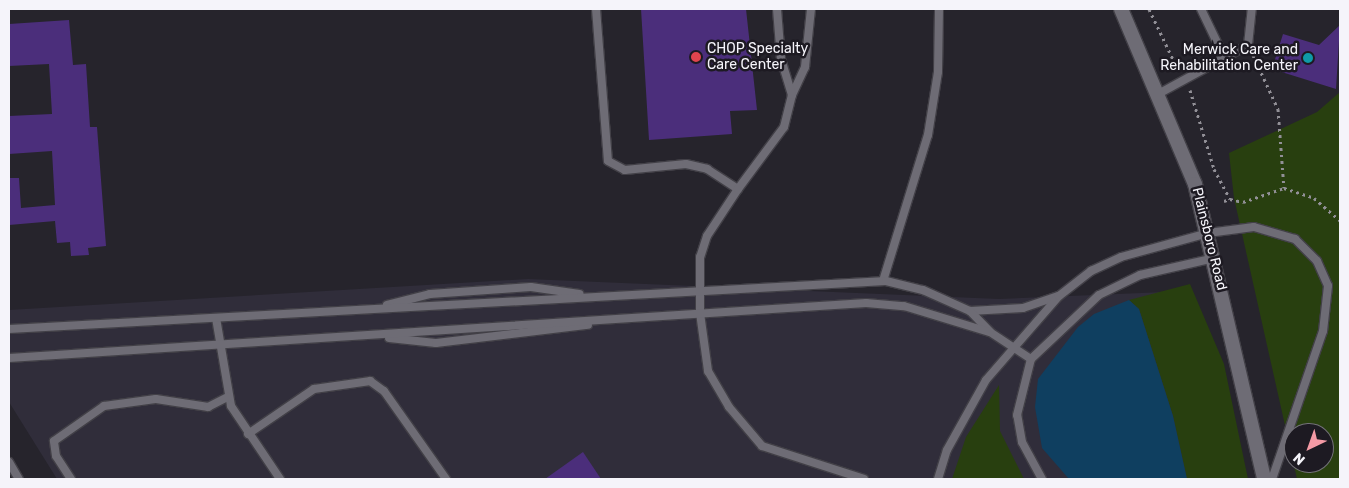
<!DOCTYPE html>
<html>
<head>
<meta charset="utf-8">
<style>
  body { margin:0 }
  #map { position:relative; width:1349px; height:488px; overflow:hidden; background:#26242c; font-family:Rubik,sans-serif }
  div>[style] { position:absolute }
  .built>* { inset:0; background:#302d3a }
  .green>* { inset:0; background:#283f0f }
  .water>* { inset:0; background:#0f3f60 }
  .building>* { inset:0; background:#4b2e7b }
  .path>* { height:3px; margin-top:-1.5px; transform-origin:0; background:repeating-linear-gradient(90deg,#929097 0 2.5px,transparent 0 6.5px) }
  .roads { filter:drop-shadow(1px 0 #424047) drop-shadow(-1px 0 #424047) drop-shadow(0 1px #424047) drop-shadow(0 -1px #424047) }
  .service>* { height:8px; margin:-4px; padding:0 4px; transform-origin:4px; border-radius:4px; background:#6e6c75 }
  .minor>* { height:14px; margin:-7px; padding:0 7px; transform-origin:7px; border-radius:7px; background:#6e6c75 }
  .dots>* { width:14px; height:14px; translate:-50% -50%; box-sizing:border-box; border:2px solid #1d1a22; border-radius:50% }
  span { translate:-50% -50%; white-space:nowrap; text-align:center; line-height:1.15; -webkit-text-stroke:5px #1d1a22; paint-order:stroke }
  .poi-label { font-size:14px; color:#f5f4fa }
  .left { translate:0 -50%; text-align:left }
  .right { translate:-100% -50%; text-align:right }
  .street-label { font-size:14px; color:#f5f4fa }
  .frame { position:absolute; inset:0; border:10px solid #f5f4fa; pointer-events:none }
  .north { position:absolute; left:1284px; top:423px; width:50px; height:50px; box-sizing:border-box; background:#1d1a22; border:1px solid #737178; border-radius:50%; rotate:222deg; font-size:14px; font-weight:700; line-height:20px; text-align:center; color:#f5f4fa }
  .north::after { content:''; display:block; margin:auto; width:18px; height:22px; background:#f49aa5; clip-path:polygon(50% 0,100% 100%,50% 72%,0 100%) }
</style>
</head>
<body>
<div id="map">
  <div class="built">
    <div style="clip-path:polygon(528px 279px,999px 299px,1189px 291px,1234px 479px,57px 479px,9px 402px,9px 310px)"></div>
  </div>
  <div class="green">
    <div style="clip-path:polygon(evenodd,1340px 92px,1340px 479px,1297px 479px,1234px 198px,1229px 153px,1317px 112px,1340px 92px,1294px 433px,1324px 433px,1324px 463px,1294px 463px,1294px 433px)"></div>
    <div style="clip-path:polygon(1190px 284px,1224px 364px,1248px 479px,1187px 479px,1173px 416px,1139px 309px,1129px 300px)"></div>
    <div style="clip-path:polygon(999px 385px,1000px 431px,1024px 479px,952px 479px,966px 437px)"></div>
  </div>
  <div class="water">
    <div style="clip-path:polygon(1129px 300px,1139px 309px,1173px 416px,1187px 479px,1069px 479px,1042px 448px,1035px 407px,1038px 379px,1078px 327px,1094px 314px)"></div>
  </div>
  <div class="building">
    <div style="clip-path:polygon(641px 9px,746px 9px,757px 110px,730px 111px,732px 134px,649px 140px)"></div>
    <div style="clip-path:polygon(69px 20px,73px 65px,86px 64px,90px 127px,97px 127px,106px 246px,88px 248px,89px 255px,71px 256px,70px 242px,57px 243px,55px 221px,9px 225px,9px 178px,19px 178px,21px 208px,55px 205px,52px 151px,9px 154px,9px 116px,52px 114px,49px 64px,9px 66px,9px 24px)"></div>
    <div style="clip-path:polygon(1340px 25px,1336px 89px,1272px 69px,1283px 34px,1319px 45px)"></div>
    <div style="clip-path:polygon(583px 452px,601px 479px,545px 479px)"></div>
  </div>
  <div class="path">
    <div style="left:1149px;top:9px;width:70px;rotate:64.5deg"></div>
    <div style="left:1253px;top:55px;width:60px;rotate:65.2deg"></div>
    <div style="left:1278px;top:109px;width:79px;rotate:85.7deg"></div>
    <div style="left:1190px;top:90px;width:83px;rotate:73.1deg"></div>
    <div style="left:1214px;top:169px;width:34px;rotate:62deg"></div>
    <div style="left:1230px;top:199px;width:13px;rotate:13deg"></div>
    <div style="left:1243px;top:202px;width:43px;rotate:-18.9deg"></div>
    <div style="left:1284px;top:188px;width:32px;rotate:18deg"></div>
    <div style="left:1314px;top:198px;width:35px;rotate:41deg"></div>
    <div style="left:1224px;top:201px;width:6px;rotate:-18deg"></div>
  </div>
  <div class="roads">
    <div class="service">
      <div style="left:596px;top:9px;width:152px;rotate:85.5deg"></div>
      <div style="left:608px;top:161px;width:19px;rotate:28deg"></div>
      <div style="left:625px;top:170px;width:61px;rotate:-5.6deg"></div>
      <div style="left:686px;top:164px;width:22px;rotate:13deg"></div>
      <div style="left:707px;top:169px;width:37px;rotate:33deg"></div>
      <div style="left:738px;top:189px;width:56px;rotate:123.4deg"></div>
      <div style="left:707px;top:236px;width:22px;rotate:108deg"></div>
      <div style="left:700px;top:257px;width:56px;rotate:90deg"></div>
      <div style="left:700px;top:313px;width:59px;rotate:82.1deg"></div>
      <div style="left:708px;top:371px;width:42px;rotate:59.7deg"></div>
      <div style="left:729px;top:407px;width:51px;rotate:49.8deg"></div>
      <div style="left:762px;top:446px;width:107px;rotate:17.9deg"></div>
      <div style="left:1201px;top:9px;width:55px;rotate:64.4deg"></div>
      <div style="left:1160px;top:93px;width:100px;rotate:-28.6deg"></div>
      <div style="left:1248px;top:45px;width:36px;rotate:-84deg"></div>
      <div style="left:792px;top:95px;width:31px;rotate:-65deg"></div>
      <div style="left:805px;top:67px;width:58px;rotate:-84.1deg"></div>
      <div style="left:738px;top:189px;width:77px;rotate:-53.4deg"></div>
      <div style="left:784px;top:127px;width:33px;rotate:-76deg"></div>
      <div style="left:792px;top:95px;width:38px;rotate:-107deg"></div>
      <div style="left:781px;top:59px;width:50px;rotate:-94.6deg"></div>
      <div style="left:883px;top:281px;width:153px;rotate:-72.9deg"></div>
      <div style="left:928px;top:135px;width:64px;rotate:-81deg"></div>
      <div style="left:938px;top:72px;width:63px;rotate:-89.1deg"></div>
      <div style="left:387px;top:305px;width:44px;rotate:-14.3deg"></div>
      <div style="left:430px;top:294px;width:101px;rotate:-4deg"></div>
      <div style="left:531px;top:287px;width:49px;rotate:8.3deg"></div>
      <div style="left:970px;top:311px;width:53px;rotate:-3.2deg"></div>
      <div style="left:1023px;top:308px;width:37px;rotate:-19deg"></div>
      <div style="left:216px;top:318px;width:89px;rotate:80.3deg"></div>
      <div style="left:231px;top:406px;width:88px;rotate:56.1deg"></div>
      <div style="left:9px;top:329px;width:878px;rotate:-3.13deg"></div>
      <div style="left:886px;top:281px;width:38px;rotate:14deg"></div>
      <div style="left:923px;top:290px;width:51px;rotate:24.1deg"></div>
      <div style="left:970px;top:311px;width:29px;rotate:46deg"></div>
      <div style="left:990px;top:332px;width:49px;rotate:33.4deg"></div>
      <div style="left:389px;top:338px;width:47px;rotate:6.1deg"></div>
      <div style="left:436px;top:343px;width:153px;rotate:-6.8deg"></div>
      <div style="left:9px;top:358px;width:859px;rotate:-3.67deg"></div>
      <div style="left:866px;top:303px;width:38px;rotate:5deg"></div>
      <div style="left:904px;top:306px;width:89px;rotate:17deg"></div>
      <div style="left:248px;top:434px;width:80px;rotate:-34.3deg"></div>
      <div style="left:314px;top:389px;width:57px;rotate:-8.1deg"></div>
      <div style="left:370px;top:381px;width:17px;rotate:36deg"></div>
      <div style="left:384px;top:391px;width:108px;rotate:54.8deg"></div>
      <div style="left:9px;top:462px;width:20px;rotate:60deg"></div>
      <div style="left:71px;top:479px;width:27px;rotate:-123deg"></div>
      <div style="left:56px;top:456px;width:15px;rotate:-98deg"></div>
      <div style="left:54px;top:441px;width:61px;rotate:-35deg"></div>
      <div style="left:104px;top:406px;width:52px;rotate:-7.7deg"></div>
      <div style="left:156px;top:399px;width:53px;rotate:8.7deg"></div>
      <div style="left:208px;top:407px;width:22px;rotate:-27deg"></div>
      <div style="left:938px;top:479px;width:30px;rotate:-73deg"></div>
      <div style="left:947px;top:450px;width:80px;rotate:-60.9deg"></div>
      <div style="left:986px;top:380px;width:111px;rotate:-49deg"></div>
      <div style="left:1059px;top:296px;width:41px;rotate:-38deg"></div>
      <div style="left:1091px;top:271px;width:33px;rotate:-25deg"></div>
      <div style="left:1121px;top:257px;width:90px;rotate:-15.4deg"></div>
      <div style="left:1208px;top:233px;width:46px;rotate:-7.4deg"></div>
      <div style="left:1254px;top:227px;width:43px;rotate:16.3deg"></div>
      <div style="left:1295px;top:239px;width:31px;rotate:45deg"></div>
      <div style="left:1317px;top:261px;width:27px;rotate:66deg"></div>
      <div style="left:1328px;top:286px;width:45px;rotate:96.3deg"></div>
      <div style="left:1323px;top:331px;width:157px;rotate:109deg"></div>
      <div style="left:1042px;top:479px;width:42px;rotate:-118.4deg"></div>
      <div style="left:1022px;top:442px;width:27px;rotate:-100deg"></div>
      <div style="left:1017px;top:415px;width:58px;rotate:-76deg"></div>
      <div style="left:1031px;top:359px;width:93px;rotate:-43.3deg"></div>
      <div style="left:1099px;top:295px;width:46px;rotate:-26deg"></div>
      <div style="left:1140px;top:275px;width:76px;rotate:-12.9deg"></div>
    </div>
    <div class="minor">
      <div style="left:1121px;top:9px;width:190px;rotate:67.1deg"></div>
      <div style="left:1195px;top:184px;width:303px;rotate:76.8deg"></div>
    </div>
  </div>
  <div class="dots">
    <div style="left:696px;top:57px;background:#e0444e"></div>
    <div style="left:1308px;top:58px;background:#0f9aa8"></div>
  </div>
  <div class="poi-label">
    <span class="left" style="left:707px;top:57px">CHOP Specialty<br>Care Center</span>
    <span class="right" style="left:1298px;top:58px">Merwick Care and<br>Rehabilitation Center</span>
  </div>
  <div class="street-label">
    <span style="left:1209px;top:239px;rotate:76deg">Plainsboro Road</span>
  </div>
  <div class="frame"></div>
  <div class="north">N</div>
</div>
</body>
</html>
